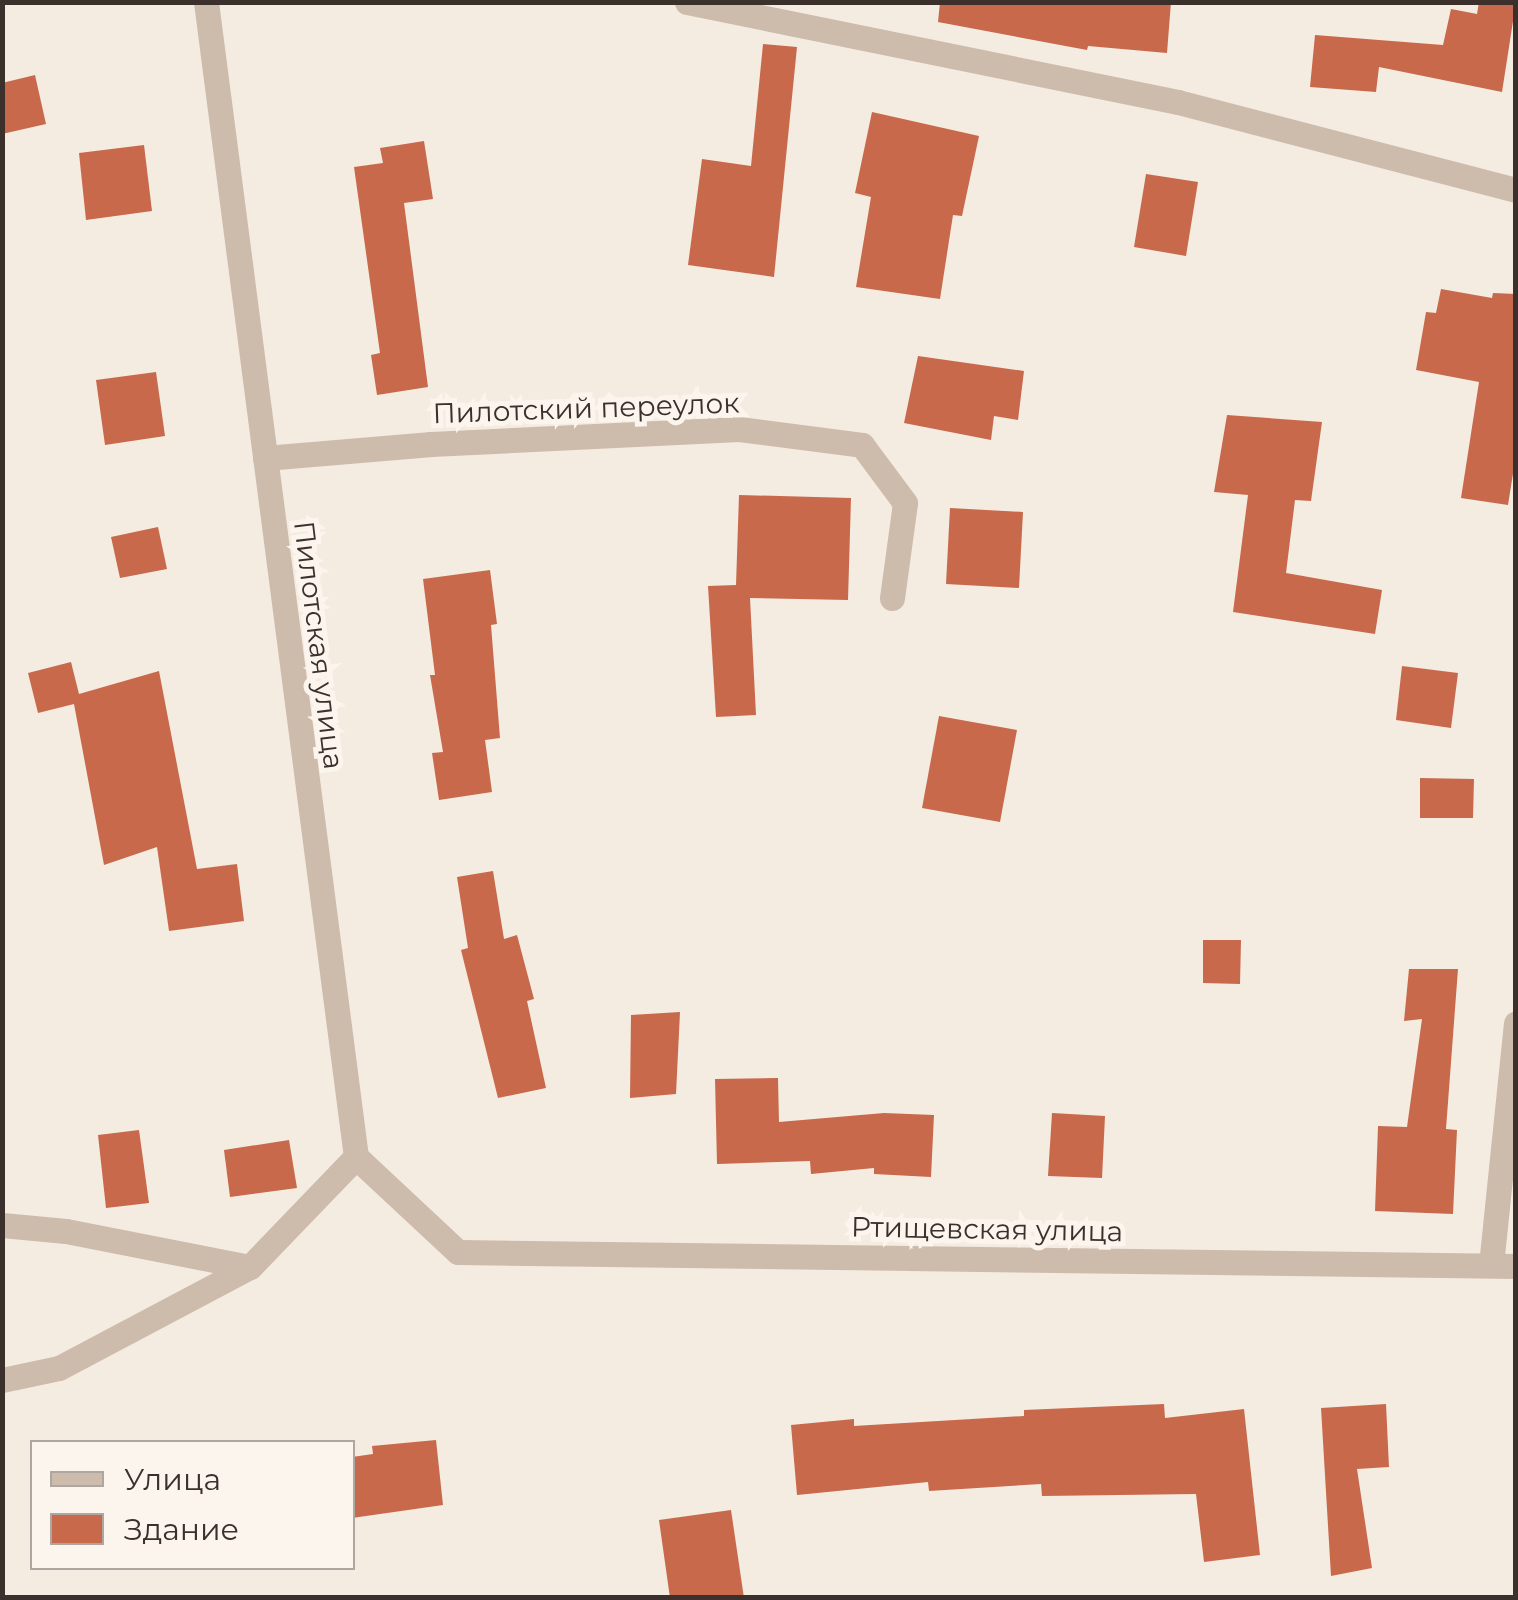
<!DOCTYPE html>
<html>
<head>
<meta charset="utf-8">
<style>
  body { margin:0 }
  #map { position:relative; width:1518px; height:1600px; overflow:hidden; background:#f4ebe1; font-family:Montserrat,sans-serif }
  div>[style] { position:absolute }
  .building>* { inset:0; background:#c8694b }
  .street>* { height:25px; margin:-12.5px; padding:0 12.5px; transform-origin:12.5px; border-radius:12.5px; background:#cdbbac }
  span { translate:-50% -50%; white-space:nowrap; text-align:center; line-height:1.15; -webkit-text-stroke:10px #fbf5ee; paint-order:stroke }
  .street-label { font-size:28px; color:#3b302b }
  .frame { position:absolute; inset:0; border:5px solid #3b302b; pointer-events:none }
  .legend { position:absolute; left:30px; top:1440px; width:325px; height:130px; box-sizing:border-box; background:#fbf5ee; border:2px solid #aea6a0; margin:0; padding:12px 18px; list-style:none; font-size:30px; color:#3b302b }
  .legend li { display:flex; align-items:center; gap:20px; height:50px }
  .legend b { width:50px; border:2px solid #aea6a0 }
</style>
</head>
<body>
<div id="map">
  <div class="building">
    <div style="clip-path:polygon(940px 2px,1171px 2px,1167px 53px,1088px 46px,1087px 50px,938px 22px)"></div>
    <div style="clip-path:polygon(1479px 2px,1516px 2px,1502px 92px,1379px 67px,1376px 92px,1310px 87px,1315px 35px,1443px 45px,1451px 9px,1477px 14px)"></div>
    <div style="clip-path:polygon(763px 44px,797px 47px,774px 277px,688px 265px,702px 159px,751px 166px)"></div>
    <div style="clip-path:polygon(35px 75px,46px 124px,2px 134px,2px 83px)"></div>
    <div style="clip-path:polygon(872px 112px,979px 136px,962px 216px,953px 215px,940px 299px,856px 287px,871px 197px,855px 193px)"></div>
    <div style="clip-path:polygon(424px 141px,433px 199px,404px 203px,428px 387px,377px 395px,371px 355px,380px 353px,354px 167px,383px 163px,380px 148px)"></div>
    <div style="clip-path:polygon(144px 145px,152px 211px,86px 220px,79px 153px)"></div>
    <div style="clip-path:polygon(1146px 174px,1198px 182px,1186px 256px,1134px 247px)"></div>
    <div style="clip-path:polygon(1441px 289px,1492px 298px,1493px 293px,1516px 294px,1516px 455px,1508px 505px,1461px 498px,1479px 382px,1416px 370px,1426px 312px,1436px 313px)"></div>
    <div style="clip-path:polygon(918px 356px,1024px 371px,1018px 420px,994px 416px,991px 440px,904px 423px)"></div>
    <div style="clip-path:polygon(156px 372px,165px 436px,105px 445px,96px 380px)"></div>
    <div style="clip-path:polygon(1227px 415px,1322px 422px,1311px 501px,1295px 500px,1286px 573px,1382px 590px,1375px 634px,1233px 612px,1248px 495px,1214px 492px)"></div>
    <div style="clip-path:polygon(739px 495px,851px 498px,848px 600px,750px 598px,756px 715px,716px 717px,708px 586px,736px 585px)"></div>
    <div style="clip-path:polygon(950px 508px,1023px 512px,1019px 588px,946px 584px)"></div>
    <div style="clip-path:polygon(158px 527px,167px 569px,120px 578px,111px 537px)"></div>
    <div style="clip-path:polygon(490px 570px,497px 624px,491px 625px,500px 738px,485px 740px,492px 792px,439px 800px,432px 753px,443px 752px,430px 675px,435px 675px,423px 579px)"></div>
    <div style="clip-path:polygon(71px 662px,79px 694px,159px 671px,197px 869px,237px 864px,244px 921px,169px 931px,157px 847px,104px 865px,74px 704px,38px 713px,28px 673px)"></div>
    <div style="clip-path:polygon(1402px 666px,1458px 673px,1451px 728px,1396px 720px)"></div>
    <div style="clip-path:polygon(939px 716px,1017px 730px,1000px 822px,922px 808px)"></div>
    <div style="clip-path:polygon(1420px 778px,1474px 779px,1473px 818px,1420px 818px)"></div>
    <div style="clip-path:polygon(493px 871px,504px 939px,517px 935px,534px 999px,527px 1001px,546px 1088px,498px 1098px,461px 950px,468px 948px,457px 877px)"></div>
    <div style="clip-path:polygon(1203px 940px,1241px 940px,1240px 984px,1203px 983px)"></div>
    <div style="clip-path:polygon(1409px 969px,1458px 969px,1446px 1129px,1457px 1130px,1453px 1214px,1375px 1211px,1378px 1126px,1407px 1127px,1422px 1019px,1404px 1021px)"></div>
    <div style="clip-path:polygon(680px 1012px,676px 1094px,630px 1098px,631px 1015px)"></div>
    <div style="clip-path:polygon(778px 1078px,779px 1122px,884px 1113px,934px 1115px,931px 1177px,874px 1174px,874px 1168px,811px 1174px,810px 1161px,717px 1164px,715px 1079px)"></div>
    <div style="clip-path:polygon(1052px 1113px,1105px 1116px,1102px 1178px,1048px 1176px)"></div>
    <div style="clip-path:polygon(139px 1130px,149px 1203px,106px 1208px,98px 1135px)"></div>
    <div style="clip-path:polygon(289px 1140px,297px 1188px,230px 1197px,224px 1150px)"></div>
    <div style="clip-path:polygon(1164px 1404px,1165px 1418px,1244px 1409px,1260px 1555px,1204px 1562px,1196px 1494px,1042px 1496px,1041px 1484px,929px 1491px,928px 1482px,797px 1495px,791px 1425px,854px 1419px,854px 1426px,1024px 1416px,1024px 1410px)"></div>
    <div style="clip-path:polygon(1386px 1404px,1389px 1467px,1357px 1469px,1372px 1568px,1331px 1576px,1321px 1408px)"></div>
    <div style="clip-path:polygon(436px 1440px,443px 1505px,352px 1518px,352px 1457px,373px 1454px,372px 1446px)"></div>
    <div style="clip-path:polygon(731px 1510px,744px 1598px,670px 1598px,659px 1520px)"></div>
  </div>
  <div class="street">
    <div style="left:206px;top:2px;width:1165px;rotate:82.6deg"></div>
    <div style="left:356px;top:1157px;width:139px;rotate:43deg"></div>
    <div style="left:458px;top:1252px;width:1058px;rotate:0.76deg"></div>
    <div style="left:687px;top:2px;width:501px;rotate:11.51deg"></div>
    <div style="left:1178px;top:102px;width:349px;rotate:14.6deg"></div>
    <div style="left:265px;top:458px;width:167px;rotate:-4.8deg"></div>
    <div style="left:431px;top:444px;width:308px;rotate:-2.8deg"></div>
    <div style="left:739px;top:429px;width:124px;rotate:7.4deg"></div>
    <div style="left:862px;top:445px;width:72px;rotate:53.4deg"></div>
    <div style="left:905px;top:503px;width:96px;rotate:97.8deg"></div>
    <div style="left:2px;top:1225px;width:64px;rotate:5.4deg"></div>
    <div style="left:66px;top:1231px;width:187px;rotate:11.1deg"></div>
    <div style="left:1491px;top:1265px;width:243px;rotate:-84.1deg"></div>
    <div style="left:2px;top:1380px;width:58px;rotate:-11.9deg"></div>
    <div style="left:59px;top:1368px;width:216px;rotate:-27.9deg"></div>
    <div style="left:250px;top:1267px;width:153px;rotate:-46.1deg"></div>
  </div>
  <div class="street-label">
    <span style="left:586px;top:408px;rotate:-2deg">Пилотский переулок</span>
    <span style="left:319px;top:645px;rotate:83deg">Пилотская улица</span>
    <span style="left:987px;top:1229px;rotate:1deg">Ртищевская улица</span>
  </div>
  <div class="frame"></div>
  <ul class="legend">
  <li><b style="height:12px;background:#cdbbac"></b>Улица</li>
  <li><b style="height:28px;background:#c8694b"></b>Здание</li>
  </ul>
</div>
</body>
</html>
